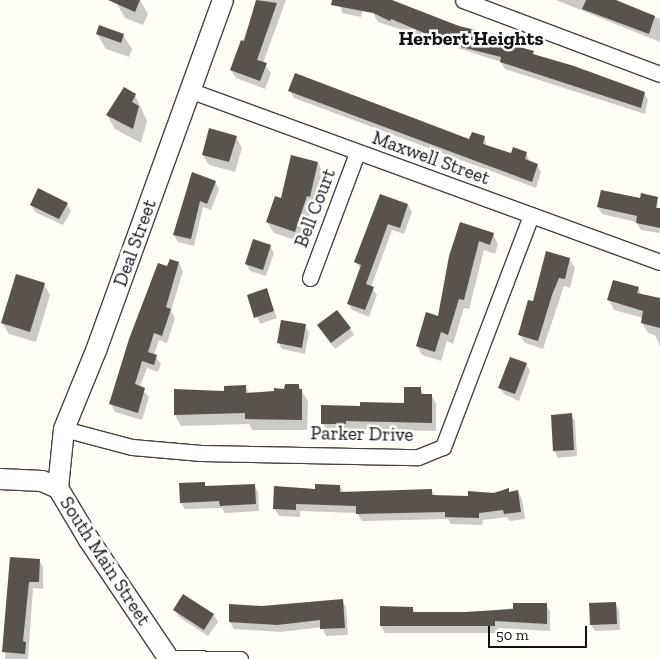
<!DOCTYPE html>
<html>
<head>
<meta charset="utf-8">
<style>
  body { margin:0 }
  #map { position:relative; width:660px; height:659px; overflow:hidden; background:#fffdf5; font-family:"Zilla Slab",serif }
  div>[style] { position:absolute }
  .shadow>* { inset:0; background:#0003 }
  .building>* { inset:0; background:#5a524d }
  .roads { filter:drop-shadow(1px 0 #444) drop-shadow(-1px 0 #444) drop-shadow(0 1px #444) drop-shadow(0 -1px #444) }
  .minor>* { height:15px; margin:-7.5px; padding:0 7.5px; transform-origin:7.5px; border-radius:7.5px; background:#fff }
  .tertiary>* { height:20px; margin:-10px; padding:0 10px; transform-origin:10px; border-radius:10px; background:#fff }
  span { translate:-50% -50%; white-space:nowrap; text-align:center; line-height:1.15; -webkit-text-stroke:5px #fff; paint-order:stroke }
  .street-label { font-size:19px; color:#111 }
  .neighbourhood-label { font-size:20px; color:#111; font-weight:700 }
  .scale { position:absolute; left:488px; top:626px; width:99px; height:22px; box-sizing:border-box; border:2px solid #111; border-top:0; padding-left:6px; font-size:15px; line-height:18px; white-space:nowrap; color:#111; -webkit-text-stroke:4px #fff; paint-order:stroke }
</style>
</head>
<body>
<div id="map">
  <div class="shadow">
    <div style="clip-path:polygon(119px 0,140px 0,148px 14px,143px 25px,125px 18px,117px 4px)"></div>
    <div style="clip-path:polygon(259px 0,286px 0,263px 63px,271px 73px,265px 89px,236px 78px,231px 70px)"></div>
    <div style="clip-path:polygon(340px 0,365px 0,361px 17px,342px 13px)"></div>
    <div style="clip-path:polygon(379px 0,388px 0,459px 27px,491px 35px,495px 42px,644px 93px,648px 100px,645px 114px,505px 69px,501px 62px,378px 22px,374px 15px)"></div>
    <div style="clip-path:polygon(556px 0,610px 0,660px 19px,660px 42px)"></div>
    <div style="clip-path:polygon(97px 34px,123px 35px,132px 49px,129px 57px,106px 49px)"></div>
    <div style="clip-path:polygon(290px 91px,470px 141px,484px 137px,487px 146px,512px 154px,526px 153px,530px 162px,537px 165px,541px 172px,536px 188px,294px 98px)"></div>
    <div style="clip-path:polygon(135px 95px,147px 121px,141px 143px,115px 129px,107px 115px)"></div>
    <div style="clip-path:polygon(236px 137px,242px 148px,235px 172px,209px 165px,203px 155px)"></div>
    <div style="clip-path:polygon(318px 163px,324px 174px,316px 207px,313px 206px,301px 242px,274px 233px,267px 222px,282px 200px)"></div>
    <div style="clip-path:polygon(193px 174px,215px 182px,219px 189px,211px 210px,203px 207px,194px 246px,178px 242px,174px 235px)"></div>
    <div style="clip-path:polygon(381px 196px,408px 205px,412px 212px,404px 234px,392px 230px,371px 287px,377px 295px,369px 317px,352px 310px,348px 303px,361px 269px,356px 262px)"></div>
    <div style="clip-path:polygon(657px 198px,660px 233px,641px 230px,636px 222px,602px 214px,598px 207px)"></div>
    <div style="clip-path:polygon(67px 204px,71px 211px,63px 225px,35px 212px,31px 205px)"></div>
    <div style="clip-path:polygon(460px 224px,493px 234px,498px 244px,495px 254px,484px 250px,469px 309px,464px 308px,453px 344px,447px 341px,441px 361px,422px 355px,417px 346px,439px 318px)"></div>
    <div style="clip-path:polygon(270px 246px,274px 253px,266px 276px,250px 271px,246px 264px)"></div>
    <div style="clip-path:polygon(569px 259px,575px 268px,570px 288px,564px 286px,543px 349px,525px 343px,520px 335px,533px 303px)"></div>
    <div style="clip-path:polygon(179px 263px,183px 271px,171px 311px,175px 318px,167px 343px,159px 340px,154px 355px,161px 364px,158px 372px,147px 368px,140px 387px,149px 397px,142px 420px,115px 412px,111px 404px,168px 268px)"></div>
    <div style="clip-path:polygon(44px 284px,50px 295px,36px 342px,9px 334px,2px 323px)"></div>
    <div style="clip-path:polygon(638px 288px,642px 296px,660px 300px,660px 346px,655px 335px,648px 333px,642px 323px,643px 318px,614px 310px,609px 300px)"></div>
    <div style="clip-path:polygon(266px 290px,277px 318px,260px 324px,248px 296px)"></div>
    <div style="clip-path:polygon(305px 326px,309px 332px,305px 354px,282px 349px,278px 342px)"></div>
    <div style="clip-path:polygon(350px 328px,354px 335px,335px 349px,322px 332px)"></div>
    <div style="clip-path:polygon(526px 364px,530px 371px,519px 401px,504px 394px,500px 388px)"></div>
    <div style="clip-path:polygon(298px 385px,308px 401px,307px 430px,252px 430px,249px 424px,181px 426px,175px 415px,176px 391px,226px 392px,245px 386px,250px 394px,275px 393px)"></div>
    <div style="clip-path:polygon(421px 389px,424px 395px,431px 395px,436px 403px,436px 431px,350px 429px,350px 432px,328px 432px,323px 424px,361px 407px,406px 405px)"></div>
    <div style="clip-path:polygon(571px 415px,575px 421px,577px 456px,558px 458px,554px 451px)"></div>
    <div style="clip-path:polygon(204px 483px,207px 487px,254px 485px,258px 492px,259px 511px,225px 513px,222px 508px,185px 509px,181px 503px)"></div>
    <div style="clip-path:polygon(340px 486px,344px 493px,432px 491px,435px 496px,469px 497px,508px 490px,510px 493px,518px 492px,522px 499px,525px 519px,510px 521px,507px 517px,483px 520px,482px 525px,451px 524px,448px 519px,362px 521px,357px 513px,300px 511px,300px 517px,279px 516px,274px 508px,316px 490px)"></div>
    <div style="clip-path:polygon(11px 559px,39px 560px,43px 567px,43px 589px,33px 588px,28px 659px,5px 659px)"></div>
    <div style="clip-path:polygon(183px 596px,214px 615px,218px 622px,208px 636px,179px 617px,175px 610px)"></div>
    <div style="clip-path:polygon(342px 600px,346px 607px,348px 635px,326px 636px,322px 627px,281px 632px,234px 629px,230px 622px,262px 607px)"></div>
    <div style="clip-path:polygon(615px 603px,619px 610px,620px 630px,595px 631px,591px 625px)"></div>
    <div style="clip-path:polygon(546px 605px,550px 611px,550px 631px,498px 628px,498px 633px,385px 633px,381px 626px,412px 608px,415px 613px,465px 613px)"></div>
  </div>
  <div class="building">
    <div style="clip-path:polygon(108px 0,140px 0,135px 12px)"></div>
    <div style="clip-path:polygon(256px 0,277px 3px,257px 60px,267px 63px,260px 81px,230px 70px,241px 40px,244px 41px)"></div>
    <div style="clip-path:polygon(332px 0,392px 0,459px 26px,492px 34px,491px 39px,534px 51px,533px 54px,574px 66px,645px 92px,641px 108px,500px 62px,501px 57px,453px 45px,391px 19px,390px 21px,373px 13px,331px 5px)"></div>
    <div style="clip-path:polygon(586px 0,616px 0,655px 16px,649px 34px,582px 9px)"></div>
    <div style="clip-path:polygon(99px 25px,124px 34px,121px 43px,96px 34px)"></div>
    <div style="clip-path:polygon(295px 73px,469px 139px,472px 132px,485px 136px,483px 144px,511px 153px,513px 147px,527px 152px,525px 159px,538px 164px,532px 182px,288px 91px)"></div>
    <div style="clip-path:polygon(124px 87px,136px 94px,132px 102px,139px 106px,133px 129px,106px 115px)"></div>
    <div style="clip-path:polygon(209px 128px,237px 136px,229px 162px,202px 155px)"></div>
    <div style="clip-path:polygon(291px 155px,318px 162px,310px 197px,307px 196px,295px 232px,266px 222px,275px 196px,281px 198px)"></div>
    <div style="clip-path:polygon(192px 172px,216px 181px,207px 204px,200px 201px,191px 239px,173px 235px)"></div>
    <div style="clip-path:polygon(38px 188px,68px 203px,59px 219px,30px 205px)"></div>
    <div style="clip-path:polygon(601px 190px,640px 198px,641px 193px,658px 197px,656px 208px,660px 208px,660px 228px,636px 223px,637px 216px,597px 207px)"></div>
    <div style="clip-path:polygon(380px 194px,408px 204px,400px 228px,388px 224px,366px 284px,374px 287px,365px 310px,347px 304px,361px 265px,354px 262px)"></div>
    <div style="clip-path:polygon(460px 222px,494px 233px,490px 245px,479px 241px,464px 300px,459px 299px,448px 335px,441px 332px,435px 352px,416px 346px,426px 312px,438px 316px,449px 256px)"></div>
    <div style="clip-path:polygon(253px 239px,271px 245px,263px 270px,245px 264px)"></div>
    <div style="clip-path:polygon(546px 251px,570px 258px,565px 279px,559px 278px,552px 295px,538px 341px,518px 335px,528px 300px,533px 301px)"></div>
    <div style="clip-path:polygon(170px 259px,179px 262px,166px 307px,171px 309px,162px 336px,154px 333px,148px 352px,157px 355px,154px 365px,142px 361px,135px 384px,145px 388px,138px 413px,109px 404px,129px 339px,158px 263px,167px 266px)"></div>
    <div style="clip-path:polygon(16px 274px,45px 283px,30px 332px,1px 323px)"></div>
    <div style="clip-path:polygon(613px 280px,639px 287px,637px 293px,660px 298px,660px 328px,641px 323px,643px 311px,607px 300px)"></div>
    <div style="clip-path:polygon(267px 288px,274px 311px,254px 318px,247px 295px)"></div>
    <div style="clip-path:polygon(337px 310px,351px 328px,331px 343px,317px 325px)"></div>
    <div style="clip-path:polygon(281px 320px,306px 324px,302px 348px,277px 343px)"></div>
    <div style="clip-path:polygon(510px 357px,527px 363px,515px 394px,498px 388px)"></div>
    <div style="clip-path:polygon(285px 384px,299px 384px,299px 389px,302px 389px,302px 420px,245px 419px,245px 413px,174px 415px,174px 389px,224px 391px,224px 386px,246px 385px,246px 393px,274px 391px,274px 388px,284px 389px)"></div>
    <div style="clip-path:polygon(404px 387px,421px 387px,421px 394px,432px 394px,432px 423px,346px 421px,346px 424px,321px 424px,321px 405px,360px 406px,360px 402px,404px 403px)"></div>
    <div style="clip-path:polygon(572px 413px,574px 450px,553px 451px,551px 415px)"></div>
    <div style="clip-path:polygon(205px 482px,205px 486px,255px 484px,256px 504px,220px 506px,219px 501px,180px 503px,179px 483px)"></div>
    <div style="clip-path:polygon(315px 484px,340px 485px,340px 492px,432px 489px,432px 495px,468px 496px,468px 491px,494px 493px,509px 488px,509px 492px,518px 490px,521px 512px,504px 514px,503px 510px,479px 513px,479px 518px,445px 517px,445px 512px,356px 514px,356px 506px,296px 504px,296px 510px,273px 509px,274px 486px,315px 489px)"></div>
    <div style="clip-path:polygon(10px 557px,40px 559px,39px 582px,29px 582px,23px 641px,26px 642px,25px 654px,2px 652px)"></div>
    <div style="clip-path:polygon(183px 594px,214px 614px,204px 630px,173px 610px)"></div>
    <div style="clip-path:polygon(343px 599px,345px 628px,320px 629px,320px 620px,277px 625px,229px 622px,229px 604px,262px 606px)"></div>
    <div style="clip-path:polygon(616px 602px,617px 624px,590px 625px,589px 603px)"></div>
    <div style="clip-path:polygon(513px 603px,547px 603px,547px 624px,495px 621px,495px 626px,380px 626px,380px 606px,413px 607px,413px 612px,465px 612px,513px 609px)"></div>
  </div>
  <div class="roads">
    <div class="minor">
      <div style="left:463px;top:0;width:210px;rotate:20.6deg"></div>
      <div style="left:189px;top:90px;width:501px;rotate:20.06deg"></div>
      <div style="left:310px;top:278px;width:134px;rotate:-69.4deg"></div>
      <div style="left:64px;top:429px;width:70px;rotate:14.8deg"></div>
      <div style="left:132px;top:447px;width:69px;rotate:5deg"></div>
      <div style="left:201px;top:453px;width:217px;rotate:1.1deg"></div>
      <div style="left:418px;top:457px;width:27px;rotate:-22deg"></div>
      <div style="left:443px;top:447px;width:248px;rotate:-69.2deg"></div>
      <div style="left:168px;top:658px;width:72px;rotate:0.8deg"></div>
    </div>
    <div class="tertiary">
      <div style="left:0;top:479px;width:42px;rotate:2.7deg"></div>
      <div style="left:42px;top:481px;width:17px;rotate:24deg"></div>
      <div style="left:58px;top:488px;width:61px;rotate:59.2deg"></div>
      <div style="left:89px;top:540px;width:143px;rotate:56.1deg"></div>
      <div style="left:58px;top:488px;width:59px;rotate:-84.2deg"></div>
      <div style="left:64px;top:429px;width:87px;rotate:-67.8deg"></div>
      <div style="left:97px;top:348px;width:370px;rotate:-70.1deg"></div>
    </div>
  </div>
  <div class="street-label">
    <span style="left:431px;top:158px;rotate:20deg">Maxwell Street</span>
    <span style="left:315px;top:208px;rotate:-69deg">Bell Court</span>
    <span style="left:135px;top:243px;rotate:-70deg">Deal Street</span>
    <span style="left:362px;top:434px;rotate:1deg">Parker Drive</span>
    <span style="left:105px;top:561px;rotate:57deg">South Main Street</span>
  </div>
  <div class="neighbourhood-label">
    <span style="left:471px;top:38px">Herbert Heights</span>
  </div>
  <div class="scale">50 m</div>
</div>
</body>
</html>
